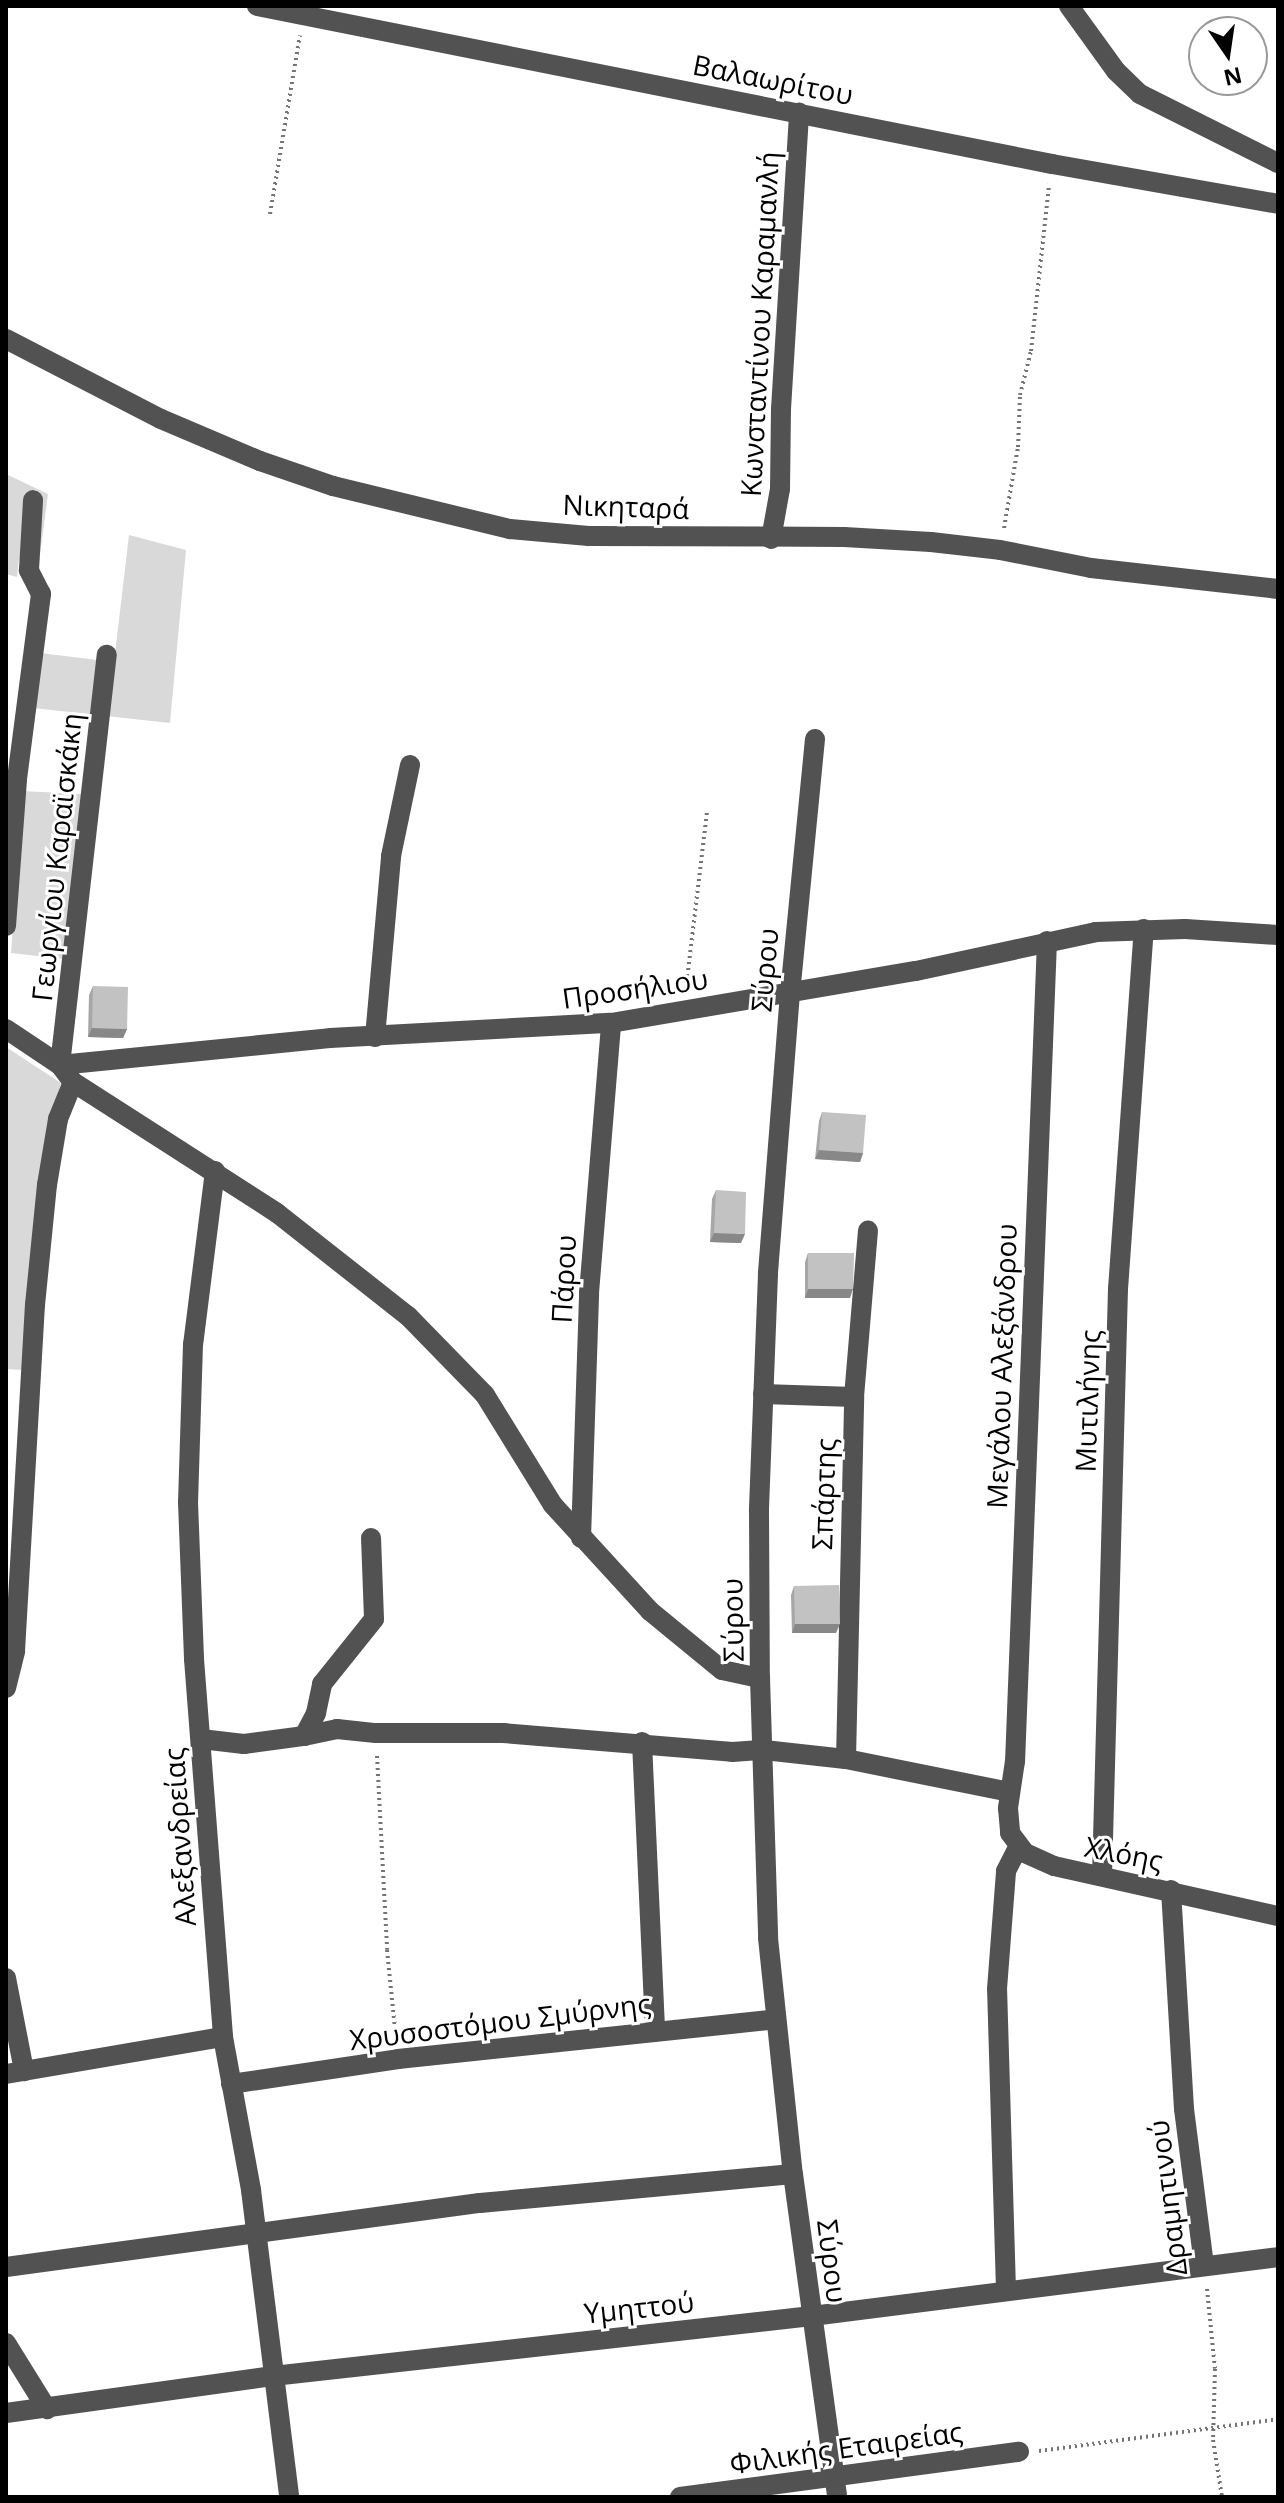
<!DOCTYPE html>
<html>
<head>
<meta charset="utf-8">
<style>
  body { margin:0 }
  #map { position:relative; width:1284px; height:2503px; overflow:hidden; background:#fff; font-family:"Open Sans",sans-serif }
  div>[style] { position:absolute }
  .green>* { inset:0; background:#d9d9d9 }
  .path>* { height:4px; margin-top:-2px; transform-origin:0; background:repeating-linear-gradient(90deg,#747474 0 2px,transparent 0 6px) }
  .minor>* { height:20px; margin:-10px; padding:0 10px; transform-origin:10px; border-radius:10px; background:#525252 }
  .wall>* { inset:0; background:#a7a7a7 }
  .shaded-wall>* { inset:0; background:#888 }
  .building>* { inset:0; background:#c2c2c2 }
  span { translate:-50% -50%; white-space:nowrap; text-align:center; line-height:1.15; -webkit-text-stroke:6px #fff; paint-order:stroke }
  .street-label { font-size:28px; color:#000 }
  .frame { position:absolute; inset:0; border:8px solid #000; pointer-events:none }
  .north { position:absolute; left:1188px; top:16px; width:80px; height:80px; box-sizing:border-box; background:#fff; border:2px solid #999; border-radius:50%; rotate:167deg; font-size:22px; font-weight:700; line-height:32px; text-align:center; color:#000 }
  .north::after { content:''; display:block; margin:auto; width:28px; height:36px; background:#000; clip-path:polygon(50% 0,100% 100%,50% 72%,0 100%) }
</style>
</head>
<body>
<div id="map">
  <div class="green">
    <div style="clip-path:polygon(6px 474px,48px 494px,38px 570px,19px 559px,17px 577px,6px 574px)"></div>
    <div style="clip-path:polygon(129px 535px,186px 550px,170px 723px,33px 708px,40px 653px,114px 662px)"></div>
    <div style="clip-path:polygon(22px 791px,82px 794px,64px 959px,11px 953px)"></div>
    <div style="clip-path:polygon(6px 1047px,61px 1083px,47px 1129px,24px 1370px,6px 1369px)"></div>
  </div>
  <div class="path">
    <div style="left:270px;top:214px;width:181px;rotate:-80.5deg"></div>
    <div style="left:1004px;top:528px;width:82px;rotate:-80.2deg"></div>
    <div style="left:1018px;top:447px;width:52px;rotate:-87.8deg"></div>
    <div style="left:1020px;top:395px;width:45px;rotate:-76deg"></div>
    <div style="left:1031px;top:351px;width:168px;rotate:-83.8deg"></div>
    <div style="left:686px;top:988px;width:177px;rotate:-83.2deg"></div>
    <div style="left:377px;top:1756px;width:194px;rotate:87deg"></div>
    <div style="left:387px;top:1950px;width:88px;rotate:84.2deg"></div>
    <div style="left:1207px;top:2289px;width:80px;rotate:84.3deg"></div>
    <div style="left:1215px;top:2369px;width:71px;rotate:91.6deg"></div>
    <div style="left:1213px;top:2440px;width:58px;rotate:81deg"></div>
    <div style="left:1039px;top:2451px;width:241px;rotate:-7.6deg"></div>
  </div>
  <div class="minor">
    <div style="left:257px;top:6px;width:811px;rotate:11.24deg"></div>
    <div style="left:1052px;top:164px;width:230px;rotate:10deg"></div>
    <div style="left:1069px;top:6px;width:80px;rotate:54.1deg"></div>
    <div style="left:1116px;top:71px;width:33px;rotate:44deg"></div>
    <div style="left:1140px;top:94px;width:154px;rotate:26.6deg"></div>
    <div style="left:6px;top:339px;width:174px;rotate:27.3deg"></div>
    <div style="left:161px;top:419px;width:108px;rotate:23deg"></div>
    <div style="left:260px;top:461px;width:77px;rotate:18.9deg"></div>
    <div style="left:333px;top:486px;width:182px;rotate:13.7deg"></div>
    <div style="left:510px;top:529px;width:79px;rotate:5.1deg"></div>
    <div style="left:589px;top:536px;width:255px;rotate:0.2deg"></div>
    <div style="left:844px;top:537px;width:87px;rotate:3.3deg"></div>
    <div style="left:931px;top:542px;width:69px;rotate:6.6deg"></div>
    <div style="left:1000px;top:550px;width:93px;rotate:11.2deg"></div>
    <div style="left:1091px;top:568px;width:188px;rotate:6.4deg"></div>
    <div style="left:771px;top:539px;width:51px;rotate:-79.8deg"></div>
    <div style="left:780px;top:489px;width:80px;rotate:-89.3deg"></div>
    <div style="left:781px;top:409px;width:297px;rotate:-86.5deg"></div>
    <div style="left:815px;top:739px;width:255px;rotate:95.6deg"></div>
    <div style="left:790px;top:993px;width:282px;rotate:94.5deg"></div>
    <div style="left:768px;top:1274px;width:237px;rotate:92.2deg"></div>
    <div style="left:759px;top:1511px;width:167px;rotate:89.7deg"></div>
    <div style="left:760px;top:1678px;width:260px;rotate:88.2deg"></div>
    <div style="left:768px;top:1938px;width:237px;rotate:84deg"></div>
    <div style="left:793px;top:2174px;width:326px;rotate:82.2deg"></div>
    <div style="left:6px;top:926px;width:147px;rotate:-85.7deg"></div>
    <div style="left:17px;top:779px;width:187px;rotate:-82.6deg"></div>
    <div style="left:41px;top:594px;width:27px;rotate:-117deg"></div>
    <div style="left:29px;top:570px;width:70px;rotate:-86.7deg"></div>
    <div style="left:1047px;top:941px;width:821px;rotate:92.23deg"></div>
    <div style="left:1015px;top:1761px;width:48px;rotate:98.5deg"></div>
    <div style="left:1008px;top:1808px;width:25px;rotate:85deg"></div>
    <div style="left:1010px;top:1833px;width:25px;rotate:53deg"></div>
    <div style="left:1025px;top:1853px;width:32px;rotate:24deg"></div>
    <div style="left:1054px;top:1866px;width:230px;rotate:12.6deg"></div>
    <div style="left:6px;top:1029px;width:65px;rotate:33.7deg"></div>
    <div style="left:60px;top:1065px;width:271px;rotate:-5.7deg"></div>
    <div style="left:330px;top:1038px;width:281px;rotate:-3.1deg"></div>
    <div style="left:611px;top:1023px;width:309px;rotate:-9.7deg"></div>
    <div style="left:916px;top:971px;width:184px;rotate:-12.2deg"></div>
    <div style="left:1096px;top:932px;width:89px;rotate:-1.9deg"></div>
    <div style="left:1185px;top:929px;width:93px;rotate:3.7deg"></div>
    <div style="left:375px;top:1037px;width:182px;rotate:-84.9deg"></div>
    <div style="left:391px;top:856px;width:93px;rotate:-78.2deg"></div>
    <div style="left:60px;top:1065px;width:21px;rotate:53deg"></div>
    <div style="left:73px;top:1082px;width:242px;rotate:32.7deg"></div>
    <div style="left:277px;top:1213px;width:167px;rotate:38.2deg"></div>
    <div style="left:408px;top:1316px;width:110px;rotate:45.7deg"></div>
    <div style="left:485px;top:1395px;width:129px;rotate:58.3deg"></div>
    <div style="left:553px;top:1505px;width:144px;rotate:47.5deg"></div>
    <div style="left:650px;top:1611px;width:93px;rotate:39.3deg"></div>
    <div style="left:722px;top:1670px;width:39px;rotate:12deg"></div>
    <div style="left:60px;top:1065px;width:413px;rotate:-83.5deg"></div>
    <div style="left:215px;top:1171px;width:174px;rotate:97.2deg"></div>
    <div style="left:193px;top:1344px;width:158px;rotate:91.8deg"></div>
    <div style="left:188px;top:1502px;width:157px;rotate:87.8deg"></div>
    <div style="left:194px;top:1659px;width:379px;rotate:85.6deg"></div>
    <div style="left:223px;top:2037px;width:156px;rotate:79.6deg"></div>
    <div style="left:251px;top:2190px;width:309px;rotate:82.9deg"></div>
    <div style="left:763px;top:1394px;width:91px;rotate:1.9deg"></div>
    <div style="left:581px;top:1538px;width:245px;rotate:-88.1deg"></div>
    <div style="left:589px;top:1293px;width:271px;rotate:-85.3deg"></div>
    <div style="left:6px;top:1688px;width:38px;rotate:-76deg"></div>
    <div style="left:15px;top:1651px;width:347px;rotate:-86.7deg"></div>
    <div style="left:35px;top:1305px;width:121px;rotate:-84.3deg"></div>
    <div style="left:47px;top:1185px;width:67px;rotate:-80.5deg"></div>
    <div style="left:58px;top:1119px;width:40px;rotate:-68deg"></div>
    <div style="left:304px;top:1736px;width:34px;rotate:-12deg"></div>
    <div style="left:337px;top:1729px;width:39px;rotate:6deg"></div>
    <div style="left:376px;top:1733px;width:127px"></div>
    <div style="left:503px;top:1733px;width:230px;rotate:4.7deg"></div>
    <div style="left:732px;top:1752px;width:32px;rotate:-4deg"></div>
    <div style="left:764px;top:1750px;width:82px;rotate:6.3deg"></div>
    <div style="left:846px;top:1759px;width:167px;rotate:11.4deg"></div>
    <div style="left:201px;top:1739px;width:43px;rotate:6.6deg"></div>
    <div style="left:244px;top:1744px;width:61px;rotate:-7.6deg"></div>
    <div style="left:304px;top:1736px;width:26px;rotate:-62deg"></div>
    <div style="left:316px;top:1713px;width:30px;rotate:-78deg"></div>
    <div style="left:322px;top:1684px;width:83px;rotate:-51.3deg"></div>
    <div style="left:374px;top:1619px;width:81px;rotate:-92.1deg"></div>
    <div style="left:642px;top:1742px;width:290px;rotate:87.4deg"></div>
    <div style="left:846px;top:1759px;width:362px;rotate:-88.7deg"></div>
    <div style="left:854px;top:1397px;width:167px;rotate:-85.2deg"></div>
    <div style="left:1102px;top:1876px;width:587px;rotate:-88.44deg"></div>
    <div style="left:1118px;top:1289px;width:361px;rotate:-85.9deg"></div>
    <div style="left:1171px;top:1890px;width:219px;rotate:86.6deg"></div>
    <div style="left:1184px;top:2109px;width:158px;rotate:82.7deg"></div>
    <div style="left:6px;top:1978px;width:95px;rotate:79deg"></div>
    <div style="left:6px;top:2074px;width:220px;rotate:-9.7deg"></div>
    <div style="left:231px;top:2084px;width:169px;rotate:-8.5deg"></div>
    <div style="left:398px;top:2059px;width:380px;rotate:-6deg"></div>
    <div style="left:6px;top:2267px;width:478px;rotate:-7.7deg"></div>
    <div style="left:480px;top:2203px;width:314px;rotate:-5.3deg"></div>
    <div style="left:1006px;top:2290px;width:301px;rotate:-91.7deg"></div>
    <div style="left:997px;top:1989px;width:118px;rotate:-85.6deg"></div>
    <div style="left:1006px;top:1871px;width:28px;rotate:-63deg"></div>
    <div style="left:6px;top:2343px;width:78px;rotate:58.2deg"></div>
    <div style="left:6px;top:2413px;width:270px;rotate:-7.9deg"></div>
    <div style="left:273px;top:2376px;width:542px;rotate:-6.35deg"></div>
    <div style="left:812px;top:2316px;width:470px;rotate:-7.2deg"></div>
    <div style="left:680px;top:2497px;width:342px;rotate:-7.6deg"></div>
  </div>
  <div class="wall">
    <div style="clip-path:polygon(93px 986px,127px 1029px,123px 1038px,88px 1037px,89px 995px)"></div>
    <div style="clip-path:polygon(822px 1112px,863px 1153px,860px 1162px,815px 1159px,819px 1121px)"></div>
    <div style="clip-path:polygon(716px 1190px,741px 1243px,710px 1242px,712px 1199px)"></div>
    <div style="clip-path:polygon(808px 1253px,850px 1298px,805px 1298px,805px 1262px)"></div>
    <div style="clip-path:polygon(794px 1586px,836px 1633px,792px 1633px,791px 1595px)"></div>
  </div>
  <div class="shaded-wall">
    <div style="clip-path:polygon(92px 1028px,127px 1029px,123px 1038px,88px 1037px)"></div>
    <div style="clip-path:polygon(819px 1150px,863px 1153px,860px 1162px,815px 1159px)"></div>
    <div style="clip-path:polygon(714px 1233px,745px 1234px,741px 1243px,710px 1242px)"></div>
    <div style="clip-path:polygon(808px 1289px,853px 1289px,850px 1298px,805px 1298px)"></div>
    <div style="clip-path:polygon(795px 1624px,840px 1624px,836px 1633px,792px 1633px)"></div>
  </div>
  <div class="building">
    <div style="clip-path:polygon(93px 986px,128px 987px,127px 1029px,92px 1028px)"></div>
    <div style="clip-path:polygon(822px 1112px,866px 1115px,863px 1153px,819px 1150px)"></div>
    <div style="clip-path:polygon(716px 1190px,746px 1192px,745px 1234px,714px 1233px)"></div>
    <div style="clip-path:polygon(808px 1253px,854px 1253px,853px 1289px,808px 1289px)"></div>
    <div style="clip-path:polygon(839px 1585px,840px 1624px,795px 1624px,794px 1586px)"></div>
  </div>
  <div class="street-label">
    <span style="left:773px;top:79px;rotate:11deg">Βαλαωρίτου</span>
    <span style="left:759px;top:324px;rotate:-87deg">Κωνσταντίνου Καραμανλή</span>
    <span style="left:626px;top:506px;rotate:2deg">Νικηταρά</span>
    <span style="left:56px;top:857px;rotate:-84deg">Γεωργίου Καραϊσκάκη</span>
    <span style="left:764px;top:970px;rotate:-85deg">Σύρου</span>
    <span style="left:635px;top:988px;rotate:-8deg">Προσήλιου</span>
    <span style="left:563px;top:1279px;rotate:-87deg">Πάρου</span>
    <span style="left:1001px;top:1366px;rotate:-88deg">Μεγάλου Αλεξάνδρου</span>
    <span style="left:1087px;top:1401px;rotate:-88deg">Μυτιλήνης</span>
    <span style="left:823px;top:1494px;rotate:-88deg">Σπάρτης</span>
    <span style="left:732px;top:1620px;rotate:-91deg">Σύρου</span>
    <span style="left:179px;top:1837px;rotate:-94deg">Αλεξανδρείας</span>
    <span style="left:1124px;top:1853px;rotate:11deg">Χλόης</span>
    <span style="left:500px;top:2021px;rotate:-7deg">Χρυσοστόμου Σμύρνης</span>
    <span style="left:1167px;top:2198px;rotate:-97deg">Δραμητινού</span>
    <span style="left:833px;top:2261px;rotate:83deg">Σύρου</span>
    <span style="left:639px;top:2307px;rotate:-6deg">Υμηττού</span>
    <span style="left:846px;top:2447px;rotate:-8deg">Φιλικής Εταιρείας</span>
  </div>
  <div class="frame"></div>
  <div class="north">N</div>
</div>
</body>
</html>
